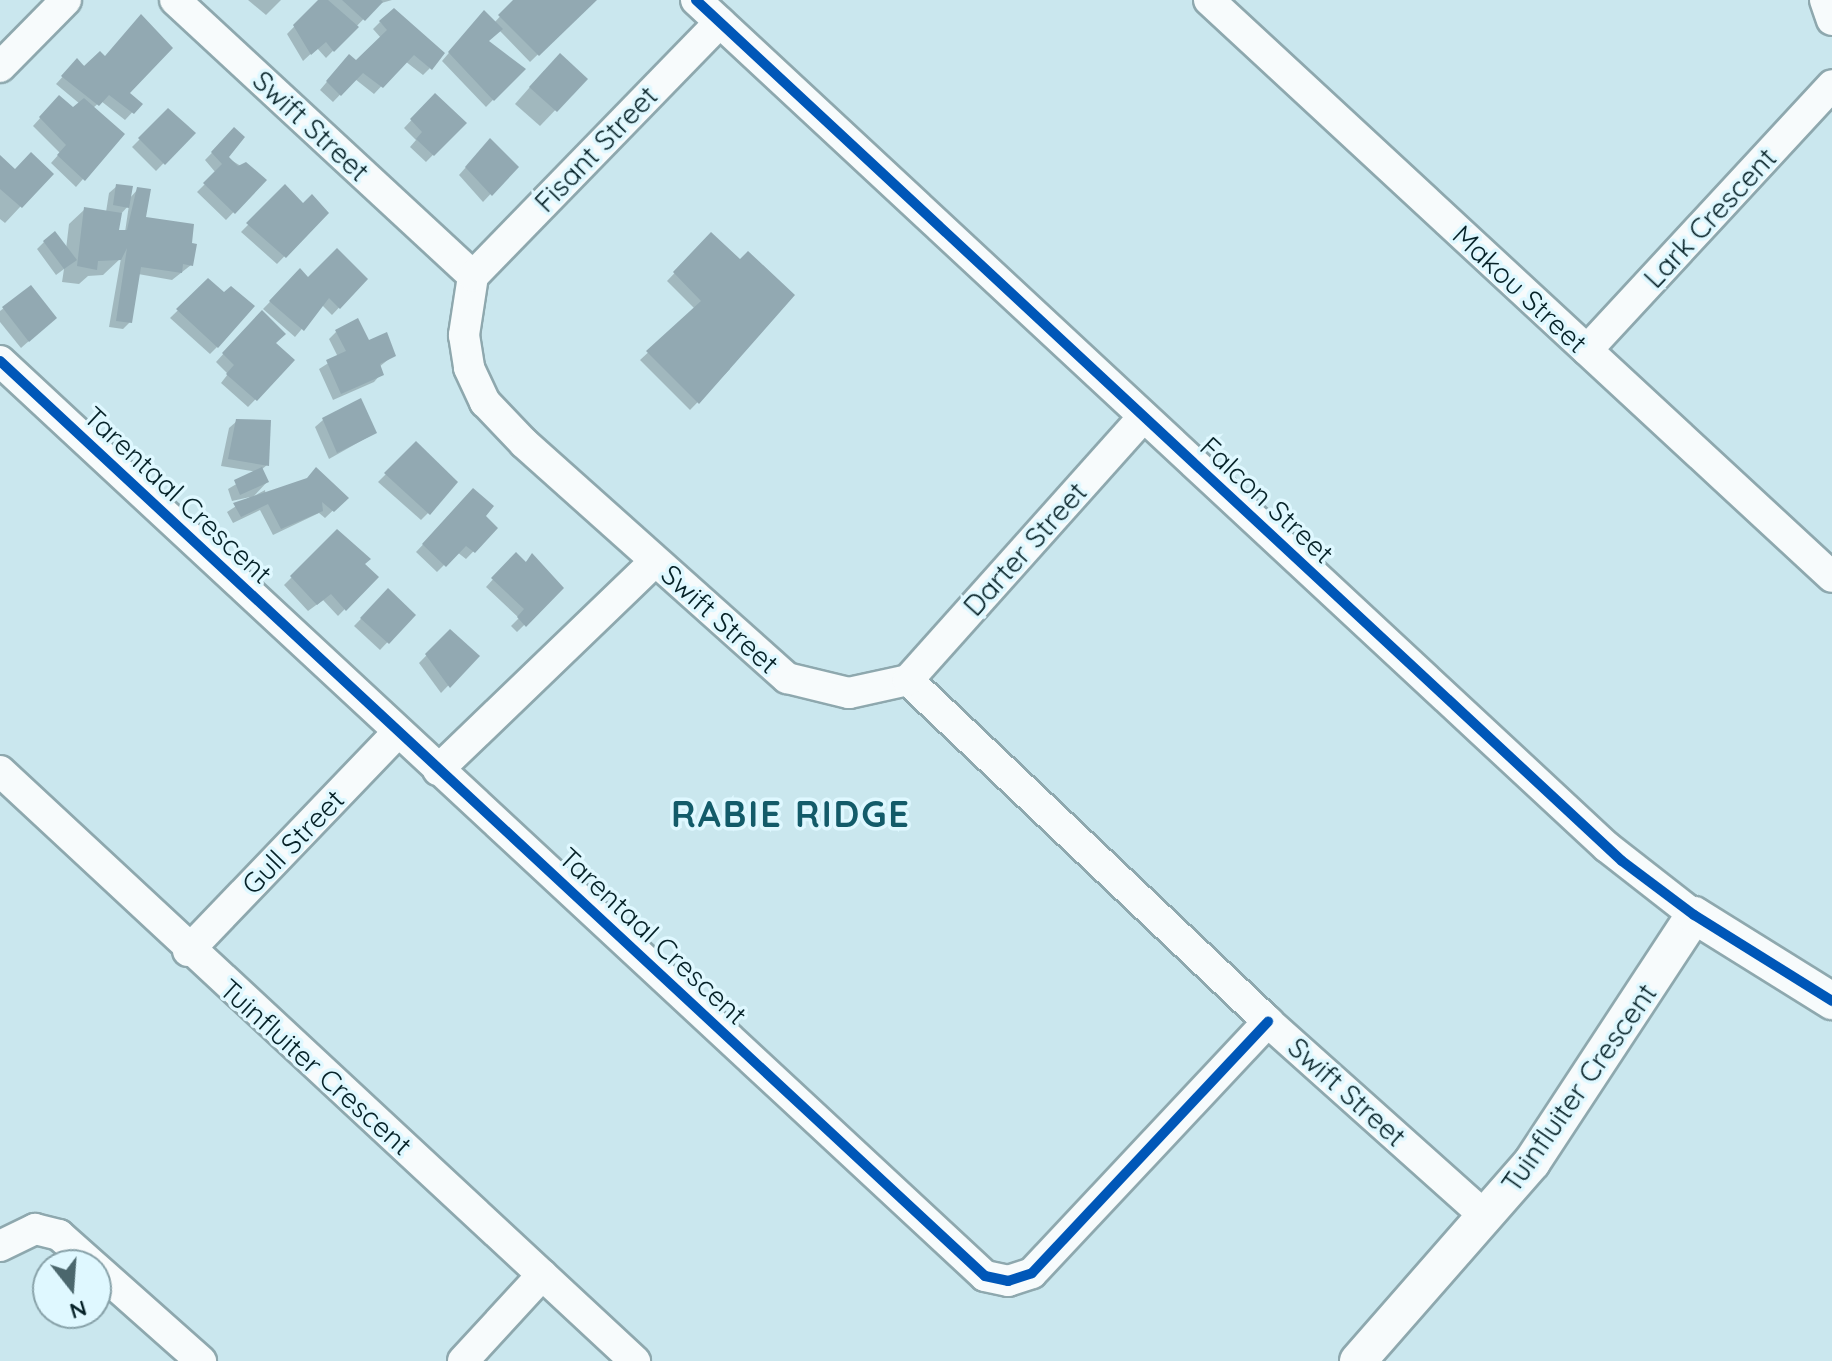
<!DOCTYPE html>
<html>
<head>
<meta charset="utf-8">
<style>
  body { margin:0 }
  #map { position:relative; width:1832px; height:1361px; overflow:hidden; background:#cae7ee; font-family:Quicksand,sans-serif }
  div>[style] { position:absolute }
  .shadow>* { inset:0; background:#0003 }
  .building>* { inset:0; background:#92a9b2 }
  .roads { filter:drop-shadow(2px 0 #8ea8ae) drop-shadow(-2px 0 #8ea8ae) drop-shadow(0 2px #8ea8ae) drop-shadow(0 -2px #8ea8ae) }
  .minor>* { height:30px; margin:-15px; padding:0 15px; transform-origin:15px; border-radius:15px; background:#f7fbfc }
  .tertiary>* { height:36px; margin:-18px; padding:0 18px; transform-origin:18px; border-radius:18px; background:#f7fbfc }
  .cycleway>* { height:10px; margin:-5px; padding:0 5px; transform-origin:5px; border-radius:5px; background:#0057b8 }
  span { translate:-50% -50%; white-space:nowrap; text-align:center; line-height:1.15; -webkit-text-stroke:7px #dff8ff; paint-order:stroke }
  .street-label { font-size:28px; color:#062228 }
  .district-label { font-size:36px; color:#135b69; font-weight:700; letter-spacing:2px }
  .north { position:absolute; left:32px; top:1249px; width:80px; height:80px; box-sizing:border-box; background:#dff8ff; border:2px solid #88a2a9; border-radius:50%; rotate:163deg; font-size:22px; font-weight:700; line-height:32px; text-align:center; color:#062228 }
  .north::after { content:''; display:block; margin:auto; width:28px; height:36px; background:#4b676d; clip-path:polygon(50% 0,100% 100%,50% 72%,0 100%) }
</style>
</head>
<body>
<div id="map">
  <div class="shadow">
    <div style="clip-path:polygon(248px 0,281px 0,266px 15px)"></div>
    <div style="clip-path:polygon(320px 0,392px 0,378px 4px,326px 58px,317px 48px,303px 61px,287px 34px)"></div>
    <div style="clip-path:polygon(515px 0,594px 0,530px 62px,499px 30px,487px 41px,523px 69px,486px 107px,442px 61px,477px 20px,494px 23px)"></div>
    <div style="clip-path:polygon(380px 22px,430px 68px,423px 75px,405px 61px,374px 94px,355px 79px,333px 102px,320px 90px,342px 64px,356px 63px,381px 38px,373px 29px)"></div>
    <div style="clip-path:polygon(77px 61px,140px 104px,125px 120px,101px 101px,93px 108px,83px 179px,76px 187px,51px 163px,60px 153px,33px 126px,52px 105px,73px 110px,80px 104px,56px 84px)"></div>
    <div style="clip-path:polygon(544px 71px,585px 79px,540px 126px,515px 104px)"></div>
    <div style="clip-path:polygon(435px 95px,464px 123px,426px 162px,410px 147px,416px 140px,404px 128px)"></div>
    <div style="clip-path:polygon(168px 111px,193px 133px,156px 171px,132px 147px)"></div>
    <div style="clip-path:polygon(234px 130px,226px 157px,264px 180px,226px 220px,197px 192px,216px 173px,205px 160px)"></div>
    <div style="clip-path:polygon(483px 148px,516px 167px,483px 202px,459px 175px)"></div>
    <div style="clip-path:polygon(0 158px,14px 171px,51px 174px,5px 223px,0 219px)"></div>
    <div style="clip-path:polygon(evenodd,117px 186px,129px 199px,138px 189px,144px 219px,191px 265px,172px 280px,138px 274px,130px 322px,123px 329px,109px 327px,121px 258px,103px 275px,88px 276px,79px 284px,62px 282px,64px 269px,56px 275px,37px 249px,44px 242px,66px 249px,69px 224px,85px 209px,106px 212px,109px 193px,117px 186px,129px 205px,125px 232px,117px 231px,120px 215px,129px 205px)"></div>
    <div style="clip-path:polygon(285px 187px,303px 205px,326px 213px,277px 264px,241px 232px)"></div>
    <div style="clip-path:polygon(711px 235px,730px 369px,690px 410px,640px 360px,695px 309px,667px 281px)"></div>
    <div style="clip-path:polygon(300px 271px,308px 280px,366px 279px,332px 315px,322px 305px,295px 337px,263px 309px)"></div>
    <div style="clip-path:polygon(208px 281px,217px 347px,210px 354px,170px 318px)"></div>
    <div style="clip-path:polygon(30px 288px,47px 325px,21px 348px,0 322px,0 311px)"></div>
    <div style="clip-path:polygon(254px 320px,292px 361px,248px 407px,221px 383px,228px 374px,216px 362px)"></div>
    <div style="clip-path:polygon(336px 332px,394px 355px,379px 367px,381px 374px,374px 382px,333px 400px,319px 369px,338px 357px,329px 339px)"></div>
    <div style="clip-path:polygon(323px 420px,375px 433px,329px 459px,315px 427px)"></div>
    <div style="clip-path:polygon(237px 421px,267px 465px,261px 470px,267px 482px,254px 496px,265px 490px,266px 497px,346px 498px,325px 518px,319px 513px,273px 535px,260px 510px,233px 523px,227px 512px,250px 497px,232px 501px,228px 489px,257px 472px,221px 466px,229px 428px)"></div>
    <div style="clip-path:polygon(416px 444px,428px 513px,421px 520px,378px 482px)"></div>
    <div style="clip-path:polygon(473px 491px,483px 516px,496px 528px,466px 559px,457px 552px,437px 572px,416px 552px)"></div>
    <div style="clip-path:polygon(337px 532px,376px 577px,338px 616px,323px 600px,308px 611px,284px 585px)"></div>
    <div style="clip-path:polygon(516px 554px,524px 564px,532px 556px,562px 588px,517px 632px,511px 626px,519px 618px,486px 587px)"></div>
    <div style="clip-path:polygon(388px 591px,413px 615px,380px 650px,354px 626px)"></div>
    <div style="clip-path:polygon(450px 631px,477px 656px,441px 693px,419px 663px)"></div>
  </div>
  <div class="building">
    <div style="clip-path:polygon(318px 0,328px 0,359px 27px,334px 52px,326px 42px,311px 55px,293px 25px)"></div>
    <div style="clip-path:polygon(342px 0,381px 0,383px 2px,365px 21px)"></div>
    <div style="clip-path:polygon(513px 0,597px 0,539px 56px,498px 15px)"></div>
    <div style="clip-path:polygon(394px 8px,445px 53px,432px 70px,414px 55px,383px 88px,363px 73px,341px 96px,326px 81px,349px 54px,356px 60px,387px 30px,379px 21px)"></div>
    <div style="clip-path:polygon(484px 10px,503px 29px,489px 41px,526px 69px,494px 101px,448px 52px)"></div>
    <div style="clip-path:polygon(141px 14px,173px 48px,130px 93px,143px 104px,134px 114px,109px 95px,99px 106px,61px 76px,77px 58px,84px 66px,100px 51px,105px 56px)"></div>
    <div style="clip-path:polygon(560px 53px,588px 79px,557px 112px,529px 87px)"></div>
    <div style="clip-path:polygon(435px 93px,467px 123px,434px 156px,416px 139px,422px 132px,410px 119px)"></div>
    <div style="clip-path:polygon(59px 95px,73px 107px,84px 98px,125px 134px,85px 181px,57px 155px,66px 145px,39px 117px)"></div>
    <div style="clip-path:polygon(168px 108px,196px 133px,165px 165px,138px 138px)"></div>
    <div style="clip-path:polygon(234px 127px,245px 137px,229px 157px,238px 166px,246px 162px,267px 180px,235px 214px,203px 183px,222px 164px,211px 152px)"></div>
    <div style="clip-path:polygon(490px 138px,519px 167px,492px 196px,465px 167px)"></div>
    <div style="clip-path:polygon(31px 152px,54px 174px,22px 208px,0 189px,0 155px,15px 169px)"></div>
    <div style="clip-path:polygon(116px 184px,133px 186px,129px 208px,113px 205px)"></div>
    <div style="clip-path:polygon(285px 184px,303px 203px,312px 194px,329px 213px,286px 258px,246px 223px)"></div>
    <div style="clip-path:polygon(137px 187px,151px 189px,146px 217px,194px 224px,192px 243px,197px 244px,193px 266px,183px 264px,182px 273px,141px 267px,132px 323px,116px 321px,127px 248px,121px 260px,98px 261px,97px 270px,77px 266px,84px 207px,122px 213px,119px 230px,127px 230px)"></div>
    <div style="clip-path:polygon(55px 231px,77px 260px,64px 269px,43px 241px)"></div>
    <div style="clip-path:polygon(711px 232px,740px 259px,748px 251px,795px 295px,699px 404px,646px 351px,701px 301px,673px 272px)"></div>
    <div style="clip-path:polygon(337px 248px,368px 279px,340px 309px,329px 298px,304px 331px,269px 301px,300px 268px,308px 277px)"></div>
    <div style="clip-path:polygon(208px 278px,224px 292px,231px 286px,255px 306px,218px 348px,176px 309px)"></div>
    <div style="clip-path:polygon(31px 285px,57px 318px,29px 342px,2px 307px)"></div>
    <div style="clip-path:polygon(262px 310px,286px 334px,276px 343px,295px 360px,257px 401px,226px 374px,234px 365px,222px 353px)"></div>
    <div style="clip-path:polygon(358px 318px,369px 340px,387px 332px,396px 356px,380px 364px,384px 375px,341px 394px,326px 360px,346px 351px,335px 330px)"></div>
    <div style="clip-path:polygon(361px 398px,377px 433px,337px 453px,322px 418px)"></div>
    <div style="clip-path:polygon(236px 419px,271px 420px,269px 466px,228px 459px)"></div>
    <div style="clip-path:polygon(416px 441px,458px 482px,430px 515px,384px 473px)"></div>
    <div style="clip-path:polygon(262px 467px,269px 482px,240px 495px,234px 480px)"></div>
    <div style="clip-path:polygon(316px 467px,349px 498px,334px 512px,322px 502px,323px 511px,281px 529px,268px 504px,241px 517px,233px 503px,307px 478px)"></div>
    <div style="clip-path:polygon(473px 488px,494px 506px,486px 516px,498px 528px,475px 553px,466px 546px,446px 567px,422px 544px)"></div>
    <div style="clip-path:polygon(337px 529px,371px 559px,365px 564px,379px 577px,346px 611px,331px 594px,317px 605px,290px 576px)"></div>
    <div style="clip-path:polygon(516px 552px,526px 562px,532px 553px,564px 588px,526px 627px,517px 617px,524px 609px,491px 578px)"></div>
    <div style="clip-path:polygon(388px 588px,416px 615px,389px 644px,360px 618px)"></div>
    <div style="clip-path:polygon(450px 629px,480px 656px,450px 688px,425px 654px)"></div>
  </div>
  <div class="roads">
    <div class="minor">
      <div style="left:175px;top:0;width:406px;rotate:42.8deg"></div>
      <div style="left:696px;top:0;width:1244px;rotate:42.92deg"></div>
      <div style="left:1607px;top:847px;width:110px;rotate:38deg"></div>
      <div style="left:1209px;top:0;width:849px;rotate:42.8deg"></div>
      <div style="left:1825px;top:0;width:21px;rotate:71deg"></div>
      <div style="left:0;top:67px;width:94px;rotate:-45.4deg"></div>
      <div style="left:473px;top:276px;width:60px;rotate:98.7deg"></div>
      <div style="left:464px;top:335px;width:33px;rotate:81deg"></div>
      <div style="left:469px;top:368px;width:38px;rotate:65deg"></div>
      <div style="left:485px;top:402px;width:57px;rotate:46.4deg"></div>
      <div style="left:524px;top:443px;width:353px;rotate:41.8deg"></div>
      <div style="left:787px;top:678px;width:64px;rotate:13.6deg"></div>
      <div style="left:849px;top:693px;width:60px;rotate:-12.4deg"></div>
      <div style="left:473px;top:276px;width:354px;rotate:-45.8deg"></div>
      <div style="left:1587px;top:350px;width:361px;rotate:-47.2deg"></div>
      <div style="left:0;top:361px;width:1344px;rotate:42.89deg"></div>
      <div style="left:985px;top:1276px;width:24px;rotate:12deg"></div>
      <div style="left:1008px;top:1281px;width:25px;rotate:-18deg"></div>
      <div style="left:1032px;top:1273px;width:345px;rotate:-46.8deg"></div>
      <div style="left:908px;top:680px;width:497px;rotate:43.5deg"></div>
      <div style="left:1268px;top:1022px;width:291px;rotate:41.8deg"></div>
      <div style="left:908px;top:680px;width:353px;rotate:-48.2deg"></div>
      <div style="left:438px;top:770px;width:301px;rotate:-43.9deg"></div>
      <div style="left:0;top:771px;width:867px;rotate:42.9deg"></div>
      <div style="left:188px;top:951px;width:302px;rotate:-46.2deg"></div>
      <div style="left:0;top:1246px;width:39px;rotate:-26deg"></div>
      <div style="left:35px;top:1229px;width:25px;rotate:14deg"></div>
      <div style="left:59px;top:1235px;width:190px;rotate:41.6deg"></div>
      <div style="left:463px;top:1361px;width:117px;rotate:-47.4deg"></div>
    </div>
    <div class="tertiary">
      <div style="left:1358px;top:1361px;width:264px;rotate:-48.8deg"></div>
      <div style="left:1532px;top:1162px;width:295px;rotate:-56.7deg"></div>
      <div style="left:1694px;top:915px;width:163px;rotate:31.9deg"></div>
    </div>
  </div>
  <div class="cycleway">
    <div style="left:696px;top:0;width:1264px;rotate:42.92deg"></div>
    <div style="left:1622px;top:861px;width:90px;rotate:36.9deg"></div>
    <div style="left:1694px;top:915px;width:163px;rotate:31.9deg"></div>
    <div style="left:0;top:361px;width:1344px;rotate:42.89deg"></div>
    <div style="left:985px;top:1276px;width:24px;rotate:12deg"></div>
    <div style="left:1008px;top:1281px;width:25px;rotate:-18deg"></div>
    <div style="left:1032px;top:1273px;width:345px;rotate:-46.8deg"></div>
  </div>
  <div class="street-label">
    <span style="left:311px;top:126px;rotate:43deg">Swift Street</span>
    <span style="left:596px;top:149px;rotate:-46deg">Fisant Street</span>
    <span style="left:1710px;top:218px;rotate:-47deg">Lark Crescent</span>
    <span style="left:1520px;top:289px;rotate:43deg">Makou Street</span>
    <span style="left:178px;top:495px;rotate:43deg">Tarentaal Crescent</span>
    <span style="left:1267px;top:500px;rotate:43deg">Falcon Street</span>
    <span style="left:1025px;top:549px;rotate:-48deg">Darter Street</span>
    <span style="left:720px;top:619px;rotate:42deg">Swift Street</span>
    <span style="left:293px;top:842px;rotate:-46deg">Gull Street</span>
    <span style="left:653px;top:936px;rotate:43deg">Tarentaal Crescent</span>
    <span style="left:316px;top:1067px;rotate:42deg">Tuinfluiter Crescent</span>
    <span style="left:1579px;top:1088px;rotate:-55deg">Tuinfluiter Crescent</span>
    <span style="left:1347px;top:1092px;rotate:42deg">Swift Street</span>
  </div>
  <div class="district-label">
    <span style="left:791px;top:814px">RABIE RIDGE</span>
  </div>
  <div class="north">N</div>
</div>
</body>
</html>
